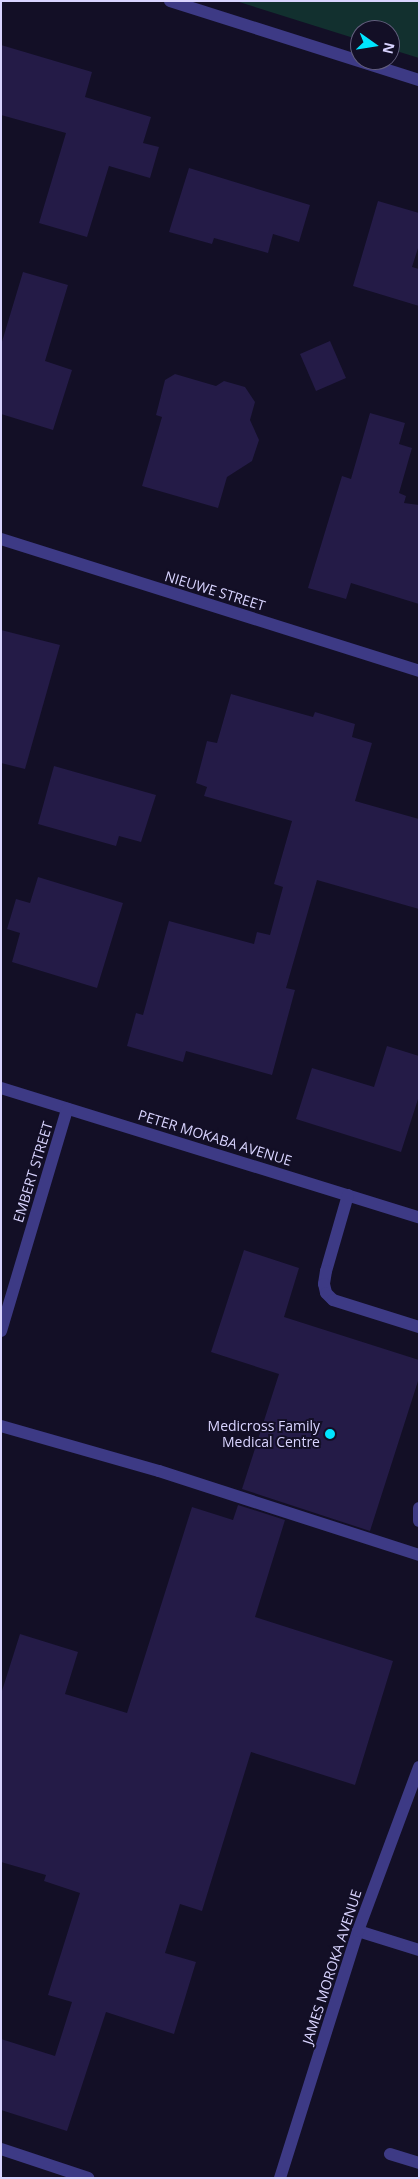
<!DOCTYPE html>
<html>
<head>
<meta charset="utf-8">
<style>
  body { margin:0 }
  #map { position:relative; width:420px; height:2179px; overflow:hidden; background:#130f26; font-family:"Open Sans",sans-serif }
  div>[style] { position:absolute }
  .green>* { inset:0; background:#12302f }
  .building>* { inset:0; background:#241b47 }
  .minor>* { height:12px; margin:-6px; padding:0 6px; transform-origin:6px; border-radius:6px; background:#3d3a85 }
  .dots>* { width:14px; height:14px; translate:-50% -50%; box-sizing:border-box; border:2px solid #130f26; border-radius:50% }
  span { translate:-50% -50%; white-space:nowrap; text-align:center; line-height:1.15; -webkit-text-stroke:4px #130f26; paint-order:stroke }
  .street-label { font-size:14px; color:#d9d4ff }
  .poi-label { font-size:14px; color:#d9d4ff }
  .right { translate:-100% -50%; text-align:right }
  .frame { position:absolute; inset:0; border:2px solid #d9d4ff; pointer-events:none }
  .north { position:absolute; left:350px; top:20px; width:50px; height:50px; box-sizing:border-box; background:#130f26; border:1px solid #625e7d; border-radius:50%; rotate:103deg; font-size:14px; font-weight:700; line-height:20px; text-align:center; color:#d9d4ff }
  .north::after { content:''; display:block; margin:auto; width:18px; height:22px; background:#00e5ff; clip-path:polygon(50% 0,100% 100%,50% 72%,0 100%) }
</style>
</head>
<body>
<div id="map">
  <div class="green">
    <div style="clip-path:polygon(236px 1px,419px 1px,419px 58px,390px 49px,390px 30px,360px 30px,360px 40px)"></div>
  </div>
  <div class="building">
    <div style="clip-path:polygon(1px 45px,92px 72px,85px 97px,151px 117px,143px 143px,159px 147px,150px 178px,109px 166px,87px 237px,39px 223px,66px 133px,1px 115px)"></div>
    <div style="clip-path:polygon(189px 168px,310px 205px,299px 242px,273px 234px,268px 253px,214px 238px,212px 244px,169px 232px)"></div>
    <div style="clip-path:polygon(378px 201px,419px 213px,419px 245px,412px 267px,419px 269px,419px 306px,353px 286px)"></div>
    <div style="clip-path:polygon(23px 272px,68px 285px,45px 361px,72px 370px,53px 430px,1px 414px,1px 345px)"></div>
    <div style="clip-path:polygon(330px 341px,346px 378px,316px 391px,300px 354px)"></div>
    <div style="clip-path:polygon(175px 374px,216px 386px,224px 381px,245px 387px,255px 402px,250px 420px,259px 440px,252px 461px,227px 477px,218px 508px,142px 486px,162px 417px,156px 415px,165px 380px)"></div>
    <div style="clip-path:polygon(370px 413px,405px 423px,399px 444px,412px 448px,399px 493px,406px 496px,404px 503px,419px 505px,419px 604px,351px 583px,346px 599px,308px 588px,342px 476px,351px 479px)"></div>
    <div style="clip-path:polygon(1px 630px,60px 645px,25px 769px,1px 763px)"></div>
    <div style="clip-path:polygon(231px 694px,313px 717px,315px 712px,355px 724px,352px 737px,372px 743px,355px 801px,419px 819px,419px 909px,317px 880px,286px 988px,295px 990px,272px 1075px,186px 1051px,183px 1062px,127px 1046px,136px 1013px,143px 1015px,169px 921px,254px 944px,257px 932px,270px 935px,283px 887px,274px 884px,292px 821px,204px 796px,207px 787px,196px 783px,207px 741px,217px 743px)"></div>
    <div style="clip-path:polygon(54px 766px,156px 795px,141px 842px,119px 836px,116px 846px,38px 824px)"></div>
    <div style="clip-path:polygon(38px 877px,123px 903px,97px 988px,12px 962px,20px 933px,7px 929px,16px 899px,30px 903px)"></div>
    <div style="clip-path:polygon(387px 1046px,419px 1056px,419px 1096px,401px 1152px,296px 1119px,312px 1068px,374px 1087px)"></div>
    <div style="clip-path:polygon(244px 1250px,299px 1268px,284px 1317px,419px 1360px,419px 1378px,370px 1531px,242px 1489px,279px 1374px,211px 1352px)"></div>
    <div style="clip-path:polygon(238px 1505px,285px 1520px,255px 1617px,393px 1661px,355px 1785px,251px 1752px,202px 1911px,180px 1904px,165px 1953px,196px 1962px,174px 2034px,106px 2012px,67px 2131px,1px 2110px,1px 2039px,55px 2056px,72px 2002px,48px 1995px,80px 1893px,44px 1881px,46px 1875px,1px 1862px,1px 1694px,20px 1634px,78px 1652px,65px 1694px,127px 1713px,192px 1507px,233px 1520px)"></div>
  </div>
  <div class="minor">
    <div style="left:170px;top:1px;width:261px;rotate:17.6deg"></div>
    <div style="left:1px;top:539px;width:438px;rotate:17.5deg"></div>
    <div style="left:1px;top:1088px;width:437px;rotate:17.2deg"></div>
    <div style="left:348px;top:1195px;width:79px;rotate:106.1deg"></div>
    <div style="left:326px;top:1271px;width:13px;rotate:99deg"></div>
    <div style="left:324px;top:1284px;width:9px;rotate:77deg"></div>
    <div style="left:326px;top:1293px;width:10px;rotate:45deg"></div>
    <div style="left:333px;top:1300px;width:90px;rotate:17.4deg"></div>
    <div style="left:1px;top:1331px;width:232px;rotate:-73.4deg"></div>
    <div style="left:1px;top:1426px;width:164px;rotate:15.9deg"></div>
    <div style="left:159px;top:1471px;width:273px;rotate:17.9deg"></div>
    <div style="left:419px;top:1508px;width:13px;rotate:90deg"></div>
    <div style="left:358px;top:1931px;width:64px;rotate:17.3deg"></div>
    <div style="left:1px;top:2149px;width:92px;rotate:18.4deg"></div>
    <div style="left:390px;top:2154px;width:30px;rotate:17deg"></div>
    <div style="left:280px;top:2178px;width:259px;rotate:-72.5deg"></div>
    <div style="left:358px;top:1931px;width:175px;rotate:-69.6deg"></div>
  </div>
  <div class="dots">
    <div style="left:330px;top:1434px;background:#00e5ff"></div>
  </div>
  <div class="street-label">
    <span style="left:215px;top:591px;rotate:17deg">NIEUWE STREET</span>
    <span style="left:215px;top:1138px;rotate:17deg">PETER MOKABA AVENUE</span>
    <span style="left:33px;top:1172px;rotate:-73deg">EMBERT STREET</span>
    <span style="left:332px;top:1967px;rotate:-72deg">JAMES MOROKA AVENUE</span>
  </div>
  <div class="poi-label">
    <span class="right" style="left:320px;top:1434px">Medicross Family<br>Medical Centre</span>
  </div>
  <div class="frame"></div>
  <div class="north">N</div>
</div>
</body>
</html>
